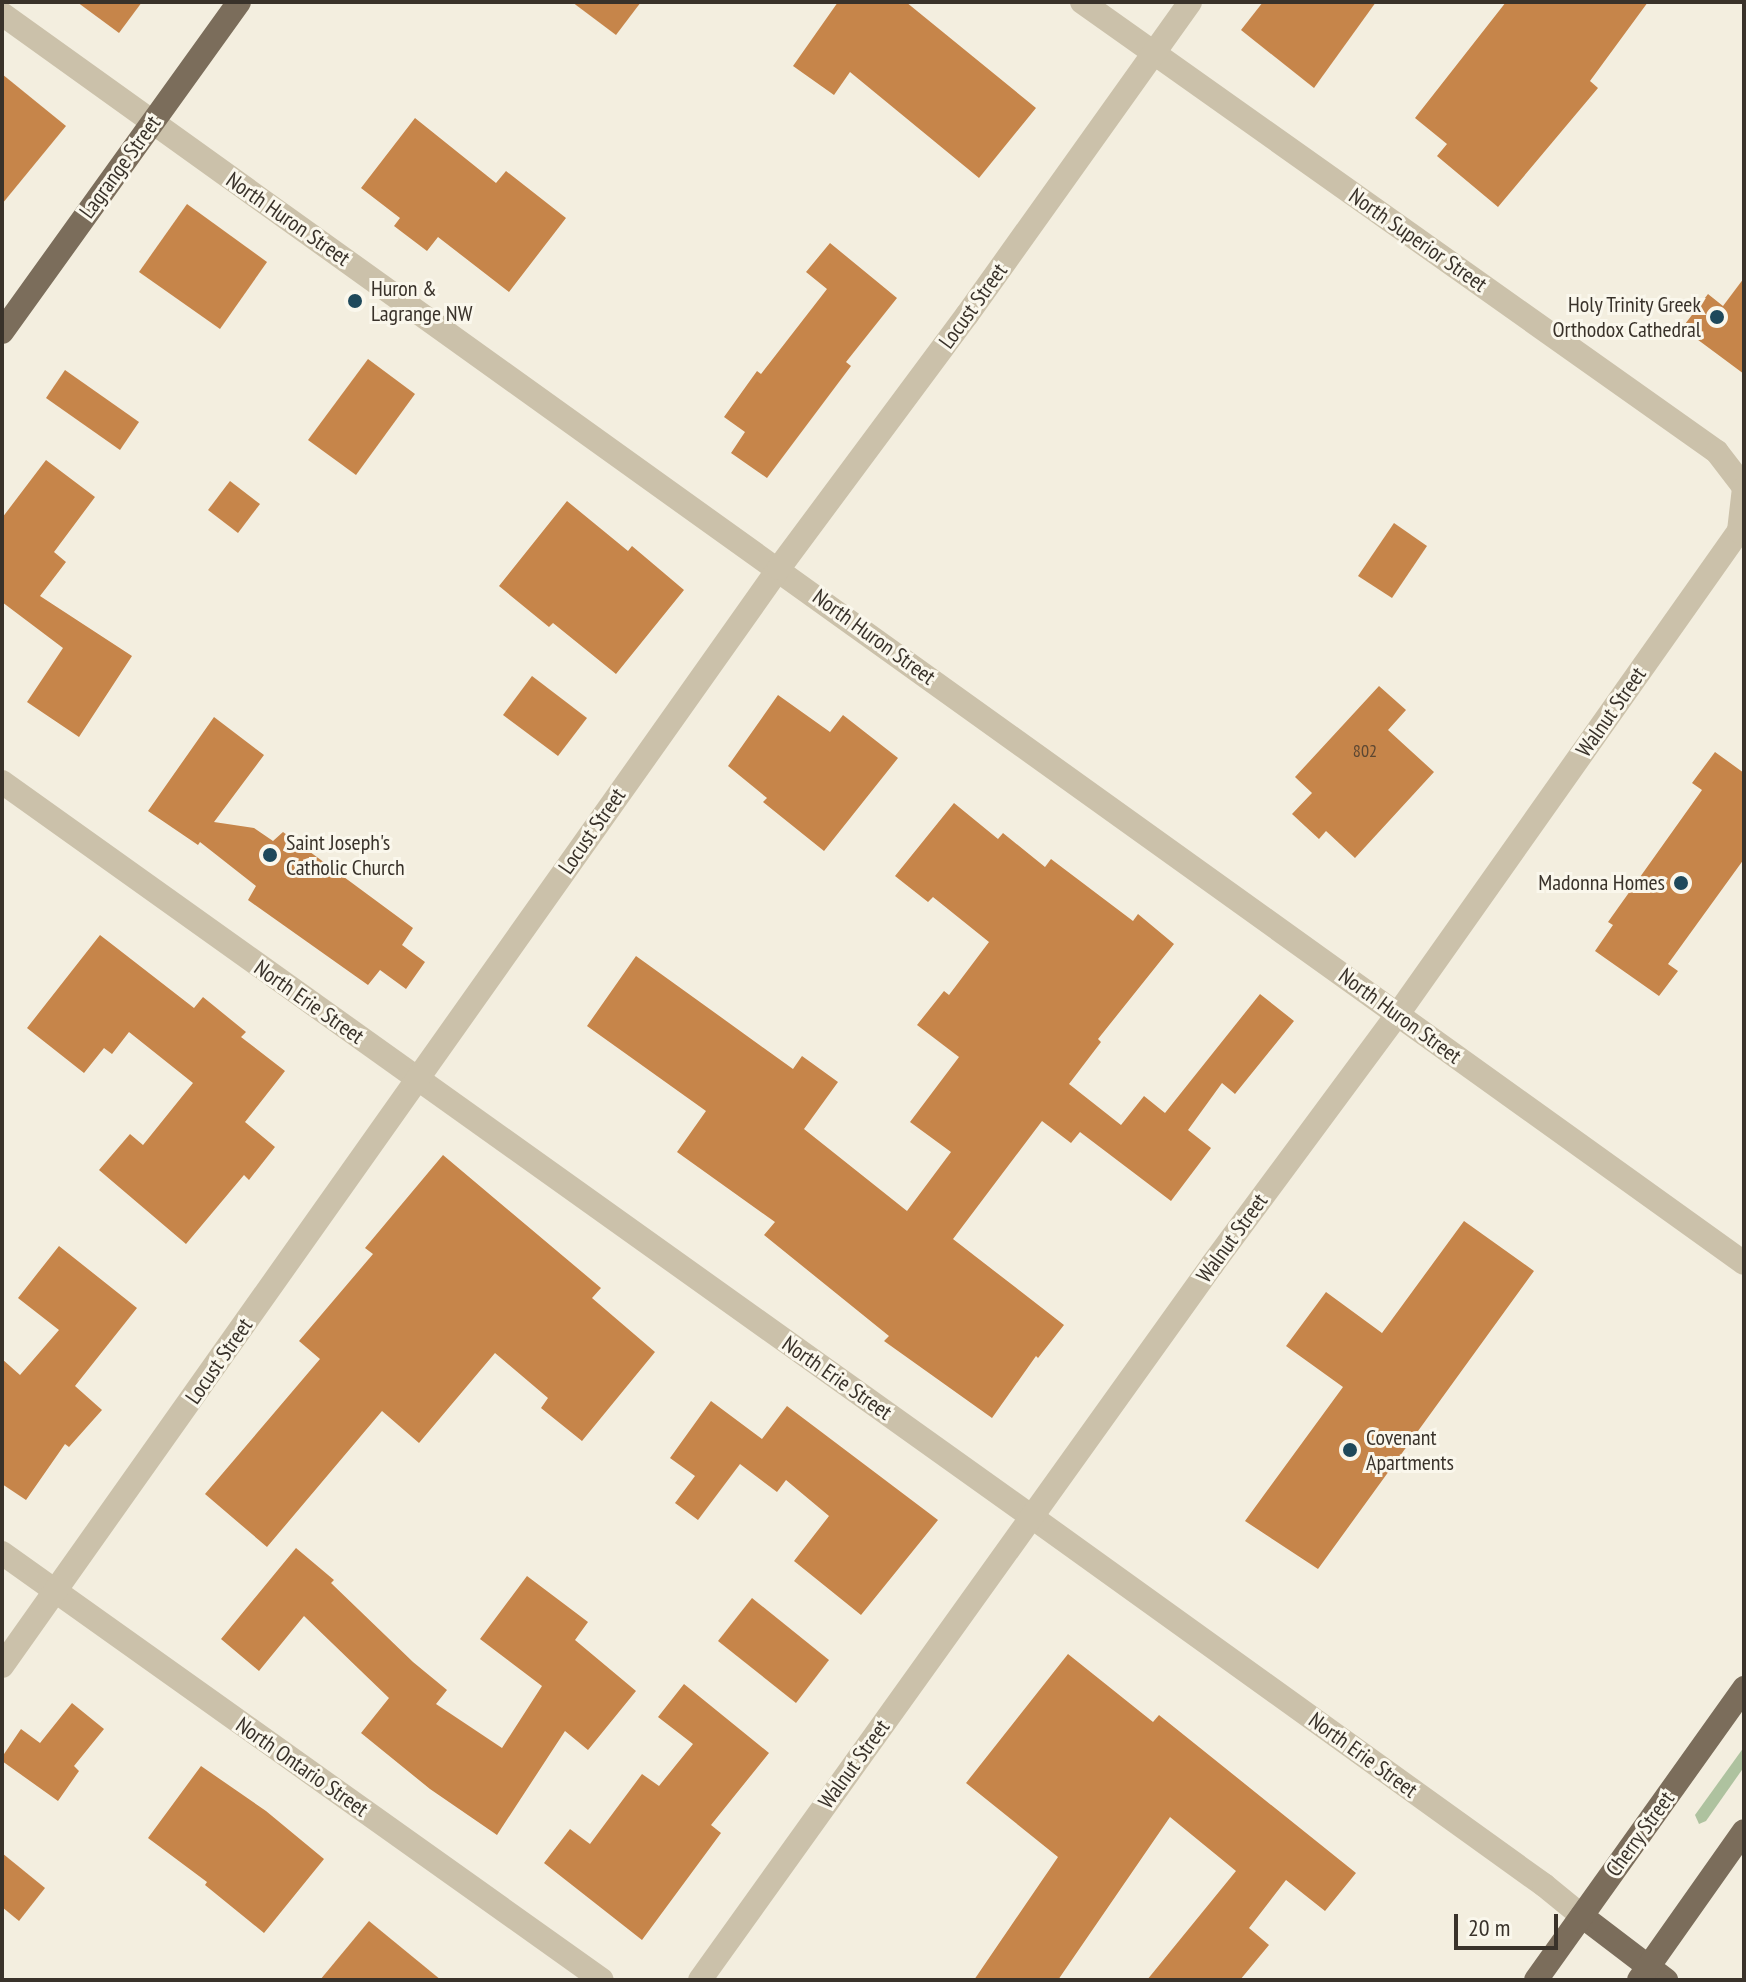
<!DOCTYPE html>
<html>
<head>
<meta charset="utf-8">
<style>
  body { margin:0 }
  #map { position:relative; width:1746px; height:1982px; overflow:hidden; background:#f3eedf; font-family:"PT Sans Narrow",sans-serif }
  div>[style] { position:absolute }
  .green>* { inset:0; background:#aec29f }
  .building>* { inset:0; background:#c6854a }
  .minor>* { height:24px; margin:-12px; padding:0 12px; transform-origin:12px; border-radius:12px; background:#cbc1aa }
  .major>* { height:24px; margin:-12px; padding:0 12px; transform-origin:12px; border-radius:12px; background:#7b6d5b }
  .dots>* { width:22px; height:22px; translate:-50% -50%; box-sizing:border-box; border:4px solid #faf7ec; border-radius:50% }
  span { translate:-50% -50%; white-space:nowrap; text-align:center; line-height:1.15; -webkit-text-stroke:6px #faf7ec; paint-order:stroke }
  .number-label { font-size:18px; color:#5c4732 }
  .number-label span { -webkit-text-stroke-width:0 }
  .street-label { font-size:22px; color:#39322a }
  .poi-label { font-size:22px; color:#39322a }
  .left { translate:0 -50%; text-align:left }
  .right { translate:-100% -50%; text-align:right }
  .frame { position:absolute; inset:0; border:4px solid #39322a; pointer-events:none }
  .scale { position:absolute; left:1454px; top:1914px; width:104px; height:36px; box-sizing:border-box; border:4px solid #39322a; border-top:0; padding-left:10px; font-size:24px; line-height:28px; white-space:nowrap; color:#39322a; -webkit-text-stroke:6px #faf7ec; paint-order:stroke }
</style>
</head>
<body>
<div id="map">
  <div class="green">
    <div style="clip-path:polygon(1744px 1747px,1744px 1767px,1706px 1821px,1699px 1824px,1695px 1815px)"></div>
  </div>
  <div class="building">
    <div style="clip-path:polygon(77px 2px,142px 2px,119px 33px)"></div>
    <div style="clip-path:polygon(572px 2px,641px 2px,616px 35px)"></div>
    <div style="clip-path:polygon(838px 2px,906px 2px,1036px 108px,979px 178px,850px 72px,834px 95px,793px 66px)"></div>
    <div style="clip-path:polygon(1263px 2px,1376px 2px,1314px 88px,1241px 30px)"></div>
    <div style="clip-path:polygon(1506px 2px,1648px 2px,1590px 81px,1598px 88px,1498px 207px,1437px 156px,1447px 144px,1415px 118px)"></div>
    <div style="clip-path:polygon(2px 74px,66px 126px,2px 204px)"></div>
    <div style="clip-path:polygon(415px 118px,496px 183px,506px 171px,566px 218px,509px 292px,438px 237px,427px 251px,394px 226px,400px 218px,361px 188px)"></div>
    <div style="clip-path:polygon(187px 204px,267px 262px,220px 329px,139px 272px)"></div>
    <div style="clip-path:polygon(830px 243px,897px 298px,846px 362px,851px 366px,767px 478px,731px 453px,745px 432px,724px 417px,757px 371px,761px 374px,827px 289px,806px 272px)"></div>
    <div style="clip-path:polygon(1744px 278px,1744px 374px,1682px 328px,1708px 294px,1723px 306px)"></div>
    <div style="clip-path:polygon(368px 359px,415px 394px,356px 475px,308px 440px)"></div>
    <div style="clip-path:polygon(65px 370px,139px 422px,120px 450px,46px 398px)"></div>
    <div style="clip-path:polygon(46px 460px,95px 497px,54px 552px,66px 562px,40px 596px,132px 656px,79px 737px,27px 702px,63px 648px,2px 602px,2px 518px)"></div>
    <div style="clip-path:polygon(230px 481px,260px 504px,238px 533px,208px 510px)"></div>
    <div style="clip-path:polygon(567px 501px,628px 551px,632px 546px,684px 590px,616px 674px,553px 623px,549px 627px,499px 586px)"></div>
    <div style="clip-path:polygon(1394px 523px,1427px 546px,1392px 598px,1358px 576px)"></div>
    <div style="clip-path:polygon(532px 676px,587px 718px,558px 756px,503px 715px)"></div>
    <div style="clip-path:polygon(1379px 686px,1406px 710px,1388px 730px,1434px 772px,1355px 858px,1326px 831px,1319px 839px,1292px 814px,1312px 793px,1295px 777px)"></div>
    <div style="clip-path:polygon(778px 695px,830px 732px,843px 715px,898px 758px,824px 851px,763px 802px,767px 798px,728px 766px)"></div>
    <div style="clip-path:polygon(214px 717px,264px 755px,214px 822px,254px 828px,273px 841px,283px 832px,413px 928px,402px 945px,425px 962px,406px 989px,380px 970px,368px 985px,248px 900px,256px 886px,200px 842px,198px 845px,148px 811px)"></div>
    <div style="clip-path:polygon(1715px 752px,1744px 773px,1744px 859px,1668px 964px,1678px 971px,1659px 996px,1595px 951px,1613px 925px,1608px 922px,1702px 790px,1692px 783px)"></div>
    <div style="clip-path:polygon(954px 803px,998px 839px,1003px 833px,1045px 867px,1051px 859px,1133px 921px,1138px 914px,1174px 944px,1098px 1039px,1101px 1042px,1069px 1084px,1121px 1125px,1144px 1096px,1165px 1113px,1260px 994px,1294px 1021px,1235px 1094px,1222px 1083px,1188px 1130px,1211px 1148px,1171px 1201px,1080px 1132px,1071px 1143px,1042px 1121px,953px 1239px,1064px 1325px,1038px 1358px,1036px 1356px,992px 1418px,884px 1341px,889px 1336px,764px 1235px,775px 1222px,677px 1152px,706px 1111px,587px 1026px,636px 956px,793px 1069px,802px 1056px,838px 1082px,804px 1129px,907px 1211px,951px 1152px,910px 1122px,959px 1057px,917px 1025px,944px 991px,949px 995px,989px 942px,933px 897px,928px 902px,895px 876px)"></div>
    <div style="clip-path:polygon(100px 935px,194px 1008px,203px 997px,246px 1032px,241px 1037px,285px 1071px,245px 1122px,275px 1147px,249px 1180px,244px 1175px,186px 1244px,99px 1170px,130px 1134px,143px 1145px,193px 1083px,129px 1032px,112px 1054px,104px 1048px,84px 1073px,27px 1028px)"></div>
    <div style="clip-path:polygon(443px 1155px,601px 1288px,592px 1298px,655px 1352px,582px 1441px,541px 1408px,548px 1398px,495px 1353px,419px 1443px,382px 1411px,267px 1547px,205px 1494px,320px 1359px,299px 1341px,373px 1254px,365px 1248px)"></div>
    <div style="clip-path:polygon(1464px 1221px,1534px 1271px,1318px 1569px,1245px 1521px,1343px 1387px,1286px 1346px,1326px 1292px,1382px 1333px)"></div>
    <div style="clip-path:polygon(59px 1246px,137px 1308px,75px 1386px,102px 1410px,69px 1447px,65px 1444px,26px 1500px,2px 1484px,2px 1359px,20px 1375px,59px 1330px,18px 1298px)"></div>
    <div style="clip-path:polygon(711px 1401px,762px 1439px,787px 1406px,938px 1520px,861px 1615px,794px 1561px,829px 1516px,786px 1480px,777px 1492px,740px 1464px,698px 1520px,675px 1503px,695px 1476px,670px 1458px)"></div>
    <div style="clip-path:polygon(296px 1548px,334px 1580px,331px 1583px,413px 1662px,447px 1690px,436px 1704px,502px 1748px,542px 1686px,480px 1639px,527px 1576px,588px 1622px,575px 1640px,636px 1691px,588px 1750px,565px 1731px,497px 1835px,430px 1789px,361px 1733px,389px 1698px,304px 1616px,259px 1671px,221px 1639px)"></div>
    <div style="clip-path:polygon(752px 1598px,829px 1660px,796px 1703px,718px 1641px)"></div>
    <div style="clip-path:polygon(1068px 1654px,1153px 1722px,1159px 1715px,1356px 1873px,1325px 1911px,1286px 1880px,1249px 1928px,1269px 1945px,1240px 1980px,1147px 1980px,1236px 1871px,1170px 1817px,1058px 1980px,974px 1980px,1058px 1857px,966px 1783px)"></div>
    <div style="clip-path:polygon(684px 1684px,769px 1753px,711px 1825px,721px 1833px,642px 1940px,544px 1863px,570px 1829px,590px 1844px,642px 1774px,659px 1786px,693px 1744px,658px 1717px)"></div>
    <div style="clip-path:polygon(72px 1703px,104px 1729px,74px 1766px,79px 1771px,58px 1801px,2px 1761px,2px 1757px,21px 1729px,40px 1743px)"></div>
    <div style="clip-path:polygon(201px 1766px,266px 1811px,324px 1859px,264px 1933px,205px 1885px,207px 1882px,148px 1838px)"></div>
    <div style="clip-path:polygon(2px 1853px,45px 1888px,19px 1921px,2px 1907px)"></div>
    <div style="clip-path:polygon(369px 1921px,441px 1980px,320px 1980px)"></div>
  </div>
  <div class="minor">
    <div style="left:1082px;top:2px;width:778px;rotate:35.32deg"></div>
    <div style="left:1717px;top:452px;width:44px;rotate:52.4deg"></div>
    <div style="left:2px;top:14px;width:2143px;rotate:35.64deg"></div>
    <div style="left:2px;top:782px;width:1265px;rotate:35.51deg"></div>
    <div style="left:1032px;top:1517px;width:631px;rotate:35.71deg"></div>
    <div style="left:1544px;top:1885px;width:49px;rotate:39.2deg"></div>
    <div style="left:2px;top:1553px;width:736px;rotate:35.44deg"></div>
    <div style="left:2px;top:1666px;width:1345px;rotate:-54.71deg"></div>
    <div style="left:779px;top:568px;width:315px;rotate:-53.4deg"></div>
    <div style="left:967px;top:315px;width:384px;rotate:-54.5deg"></div>
    <div style="left:700px;top:1980px;width:879px;rotate:-54.39deg"></div>
    <div style="left:1212px;top:1265px;width:312px;rotate:-53.5deg"></div>
    <div style="left:1398px;top:1014px;width:591px;rotate:-54.78deg"></div>
    <div style="left:1739px;top:531px;width:43px;rotate:-83.4deg"></div>
  </div>
  <div class="major">
    <div style="left:2px;top:332px;width:406px;rotate:-54.3deg"></div>
    <div style="left:1582px;top:1916px;width:106px;rotate:37.3deg"></div>
    <div style="left:1536px;top:1980px;width:359px;rotate:-54.5deg"></div>
    <div style="left:1639px;top:1980px;width:182px;rotate:-54.8deg"></div>
  </div>
  <div class="dots">
    <div style="left:355px;top:301px;background:#1f495b"></div>
    <div style="left:1717px;top:317px;background:#1f495b"></div>
    <div style="left:270px;top:855px;background:#1f495b"></div>
    <div style="left:1681px;top:883px;background:#1f495b"></div>
    <div style="left:1350px;top:1450px;background:#1f495b"></div>
  </div>
  <div class="number-label">
    <span style="left:1365px;top:751px">802</span>
  </div>
  <div class="street-label">
    <span style="left:120px;top:167px;rotate:-54deg">Lagrange Street</span>
    <span style="left:288px;top:219px;rotate:35deg">North Huron Street</span>
    <span style="left:1418px;top:240px;rotate:35deg">North Superior Street</span>
    <span style="left:973px;top:306px;rotate:-54deg">Locust Street</span>
    <span style="left:874px;top:637px;rotate:36deg">North Huron Street</span>
    <span style="left:1611px;top:712px;rotate:-55deg">Walnut Street</span>
    <span style="left:592px;top:831px;rotate:-55deg">Locust Street</span>
    <span style="left:309px;top:1002px;rotate:35deg">North Erie Street</span>
    <span style="left:1400px;top:1016px;rotate:36deg">North Huron Street</span>
    <span style="left:1232px;top:1238px;rotate:-54deg">Walnut Street</span>
    <span style="left:219px;top:1361px;rotate:-55deg">Locust Street</span>
    <span style="left:837px;top:1378px;rotate:35deg">North Erie Street</span>
    <span style="left:1363px;top:1755px;rotate:36deg">North Erie Street</span>
    <span style="left:854px;top:1764px;rotate:-54deg">Walnut Street</span>
    <span style="left:302px;top:1767px;rotate:35deg">North Ontario Street</span>
    <span style="left:1640px;top:1834px;rotate:-54deg">Cherry Street</span>
  </div>
  <div class="poi-label">
    <span class="left" style="left:371px;top:301px">Huron &amp;<br>Lagrange NW</span>
    <span class="right" style="left:1701px;top:317px">Holy Trinity Greek<br>Orthodox Cathedral</span>
    <span class="left" style="left:286px;top:855px">Saint Joseph's<br>Catholic Church</span>
    <span class="right" style="left:1665px;top:883px">Madonna Homes</span>
    <span class="left" style="left:1366px;top:1450px">Covenant<br>Apartments</span>
  </div>
  <div class="frame"></div>
  <div class="scale">20 m</div>
</div>
</body>
</html>
